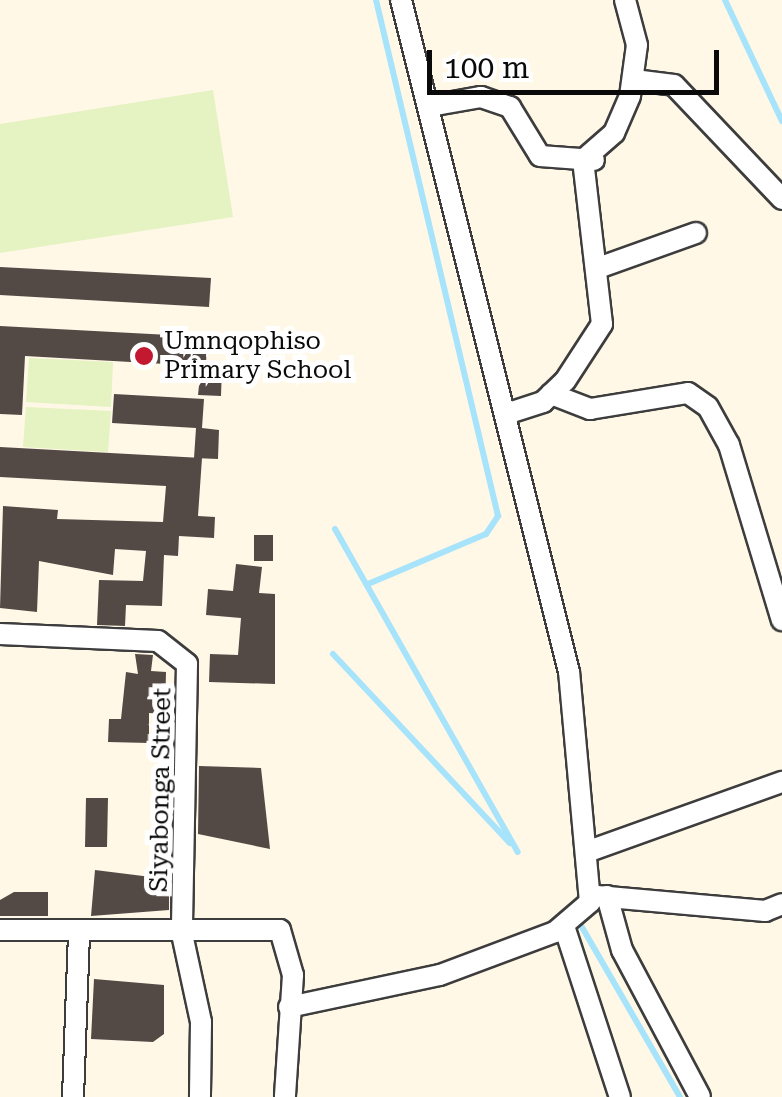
<!DOCTYPE html>
<html>
<head>
<meta charset="utf-8">
<style>
  body { margin:0 }
  #map { position:relative; width:782px; height:1097px; overflow:hidden; background:#fff8e7; font-family:"Roboto Serif",serif }
  div>[style] { position:absolute }
  .pitch>* { inset:0; background:#e5f2c1 }
  .stream>* { height:6px; margin:-3px; padding:0 3px; transform-origin:3px; border-radius:3px; background:#a7e3fb }
  .building>* { inset:0; background:#534a46 }
  .roads { filter:drop-shadow(2px 0 #3d3d3d) drop-shadow(-2px 0 #3d3d3d) drop-shadow(0 2px #3d3d3d) drop-shadow(0 -2px #3d3d3d) }
  .minor>* { height:20px; margin:-10px; padding:0 10px; transform-origin:10px; border-radius:10px; background:#fff }
  .dots>* { width:28px; height:28px; translate:-50% -50%; box-sizing:border-box; border:5px solid #fff; border-radius:50% }
  span { translate:-50% -50%; white-space:nowrap; text-align:center; line-height:1.15; -webkit-text-stroke:10px #fff; paint-order:stroke }
  .poi-label { font-size:25px; color:#0a0a0a }
  .left { translate:0 -50%; text-align:left }
  .street-label { font-size:25px; color:#0a0a0a }
  .scale { position:absolute; left:427px; top:50px; width:292px; height:45px; box-sizing:border-box; border:5px solid #0a0a0a; border-top:0; padding-left:12px; font-size:30px; line-height:35px; white-space:nowrap; color:#0a0a0a; -webkit-text-stroke:8px #fff; paint-order:stroke }
</style>
</head>
<body>
<div id="map">
  <div class="pitch">
    <div style="clip-path:polygon(213px 90px,233px 217px,0 253px,0 124px)"></div>
    <div style="clip-path:polygon(29px 358px,113px 362px,111px 407px,26px 402px)"></div>
    <div style="clip-path:polygon(26px 407px,111px 411px,108px 452px,23px 447px)"></div>
  </div>
  <div class="stream">
    <div style="left:725px;top:0;width:134px;rotate:64.8deg"></div>
    <div style="left:335px;top:529px;width:371px;rotate:60.5deg"></div>
    <div style="left:368px;top:584px;width:128px;rotate:-23deg"></div>
    <div style="left:486px;top:534px;width:22px;rotate:-56deg"></div>
    <div style="left:498px;top:516px;width:530px;rotate:-103.3deg"></div>
    <div style="left:333px;top:654px;width:259px;rotate:46.9deg"></div>
    <div style="left:579px;top:922px;width:202px;rotate:60deg"></div>
  </div>
  <div class="building">
    <div style="clip-path:polygon(0 267px,211px 278px,209px 307px,0 295px)"></div>
    <div style="clip-path:polygon(0 326px,207px 337px,206px 366px,222px 367px,221px 396px,198px 395px,201px 366px,25px 356px,22px 415px,0 414px)"></div>
    <div style="clip-path:polygon(114px 394px,204px 399px,202px 428px,219px 430px,218px 459px,194px 458px,196px 428px,112px 423px)"></div>
    <div style="clip-path:polygon(0 447px,202px 458px,198px 516px,215px 517px,214px 538px,179px 536px,178px 556px,164px 555px,162px 606px,126px 605px,125px 626px,97px 625px,99px 580px,143px 581px,146px 551px,115px 549px,113px 575px,39px 561px,37px 612px,0 608px,3px 506px,58px 510px,57px 519px,163px 522px,166px 486px,0 477px)"></div>
    <div style="clip-path:polygon(254px 535px,273px 535px,273px 561px,254px 561px)"></div>
    <div style="clip-path:polygon(236px 564px,262px 567px,259px 593px,275px 594px,275px 684px,209px 682px,210px 654px,238px 655px,241px 618px,206px 615px,208px 589px,233px 591px)"></div>
    <div style="clip-path:polygon(135px 654px,153px 655px,151px 671px,166px 672px,165px 714px,149px 713px,149px 743px,108px 742px,109px 719px,121px 719px,126px 672px,138px 674px)"></div>
    <div style="clip-path:polygon(199px 766px,261px 768px,270px 849px,198px 834px)"></div>
    <div style="clip-path:polygon(86px 798px,108px 798px,107px 847px,85px 847px)"></div>
    <div style="clip-path:polygon(95px 870px,159px 878px,169px 886px,169px 910px,91px 916px)"></div>
    <div style="clip-path:polygon(14px 892px,48px 892px,48px 916px,0 916px,0 900px)"></div>
    <div style="clip-path:polygon(94px 979px,164px 985px,164px 1034px,153px 1042px,91px 1039px)"></div>
  </div>
  <div class="roads">
    <div class="minor">
      <div style="left:634px;top:80px;width:40px;rotate:7.1deg"></div>
      <div style="left:674px;top:85px;width:157px;rotate:46.5deg"></div>
      <div style="left:430px;top:106px;width:52px;rotate:-10deg"></div>
      <div style="left:481px;top:97px;width:31px;rotate:19deg"></div>
      <div style="left:510px;top:107px;width:57px;rotate:58.5deg"></div>
      <div style="left:540px;top:156px;width:54px;rotate:4.2deg"></div>
      <div style="left:598px;top:268px;width:104px;rotate:-19.7deg"></div>
      <div style="left:551px;top:394px;width:42px;rotate:21deg"></div>
      <div style="left:590px;top:409px;width:99px;rotate:-9.3deg"></div>
      <div style="left:688px;top:393px;width:24px;rotate:35deg"></div>
      <div style="left:708px;top:407px;width:43px;rotate:61.1deg"></div>
      <div style="left:729px;top:445px;width:183px;rotate:73.2deg"></div>
      <div style="left:509px;top:413px;width:36px;rotate:-18deg"></div>
      <div style="left:543px;top:402px;width:30px;rotate:-44deg"></div>
      <div style="left:565px;top:381px;width:68px;rotate:-57deg"></div>
      <div style="left:602px;top:324px;width:165px;rotate:-96.6deg"></div>
      <div style="left:583px;top:160px;width:41px;rotate:-41.1deg"></div>
      <div style="left:614px;top:133px;width:40px;rotate:-66.6deg"></div>
      <div style="left:630px;top:96px;width:51px;rotate:-82.2deg"></div>
      <div style="left:637px;top:45px;width:47px;rotate:-104.9deg"></div>
      <div style="left:0;top:634px;width:158px;rotate:2.5deg"></div>
      <div style="left:158px;top:641px;width:37px;rotate:38deg"></div>
      <div style="left:187px;top:664px;width:270px;rotate:91.1deg"></div>
      <div style="left:182px;top:934px;width:90px;rotate:77.8deg"></div>
      <div style="left:201px;top:1022px;width:75px;rotate:90.8deg"></div>
      <div style="left:589px;top:851px;width:205px;rotate:-19.7deg"></div>
      <div style="left:597px;top:896px;width:169px;rotate:5.1deg"></div>
      <div style="left:765px;top:911px;width:18px;rotate:-22deg"></div>
      <div style="left:607px;top:896px;width:56px;rotate:74.5deg"></div>
      <div style="left:622px;top:950px;width:166px;rotate:62deg"></div>
      <div style="left:564px;top:926px;width:180px;rotate:71.9deg"></div>
      <div style="left:0;top:930px;width:280px"></div>
      <div style="left:280px;top:930px;width:47px;rotate:73.9deg"></div>
      <div style="left:293px;top:975px;width:122px;rotate:93.8deg"></div>
      <div style="left:289px;top:1007px;width:154px;rotate:-12deg"></div>
      <div style="left:440px;top:975px;width:123px;rotate:-20.5deg"></div>
      <div style="left:555px;top:932px;width:46px;rotate:-40.6deg"></div>
      <div style="left:590px;top:902px;width:231px;rotate:-95.2deg"></div>
      <div style="left:569px;top:672px;width:693px;rotate:-104.04deg"></div>
      <div style="left:73px;top:1097px;width:164px;rotate:-87.9deg"></div>
    </div>
  </div>
  <div class="dots">
    <div style="left:144px;top:356px;background:#c31930"></div>
  </div>
  <div class="poi-label">
    <span class="left" style="left:164px;top:356px">Umnqophiso<br>Primary School</span>
  </div>
  <div class="street-label">
    <span style="left:161px;top:790px;rotate:-89deg">Siyabonga Street</span>
  </div>
  <div class="scale">100 m</div>
</div>
</body>
</html>
